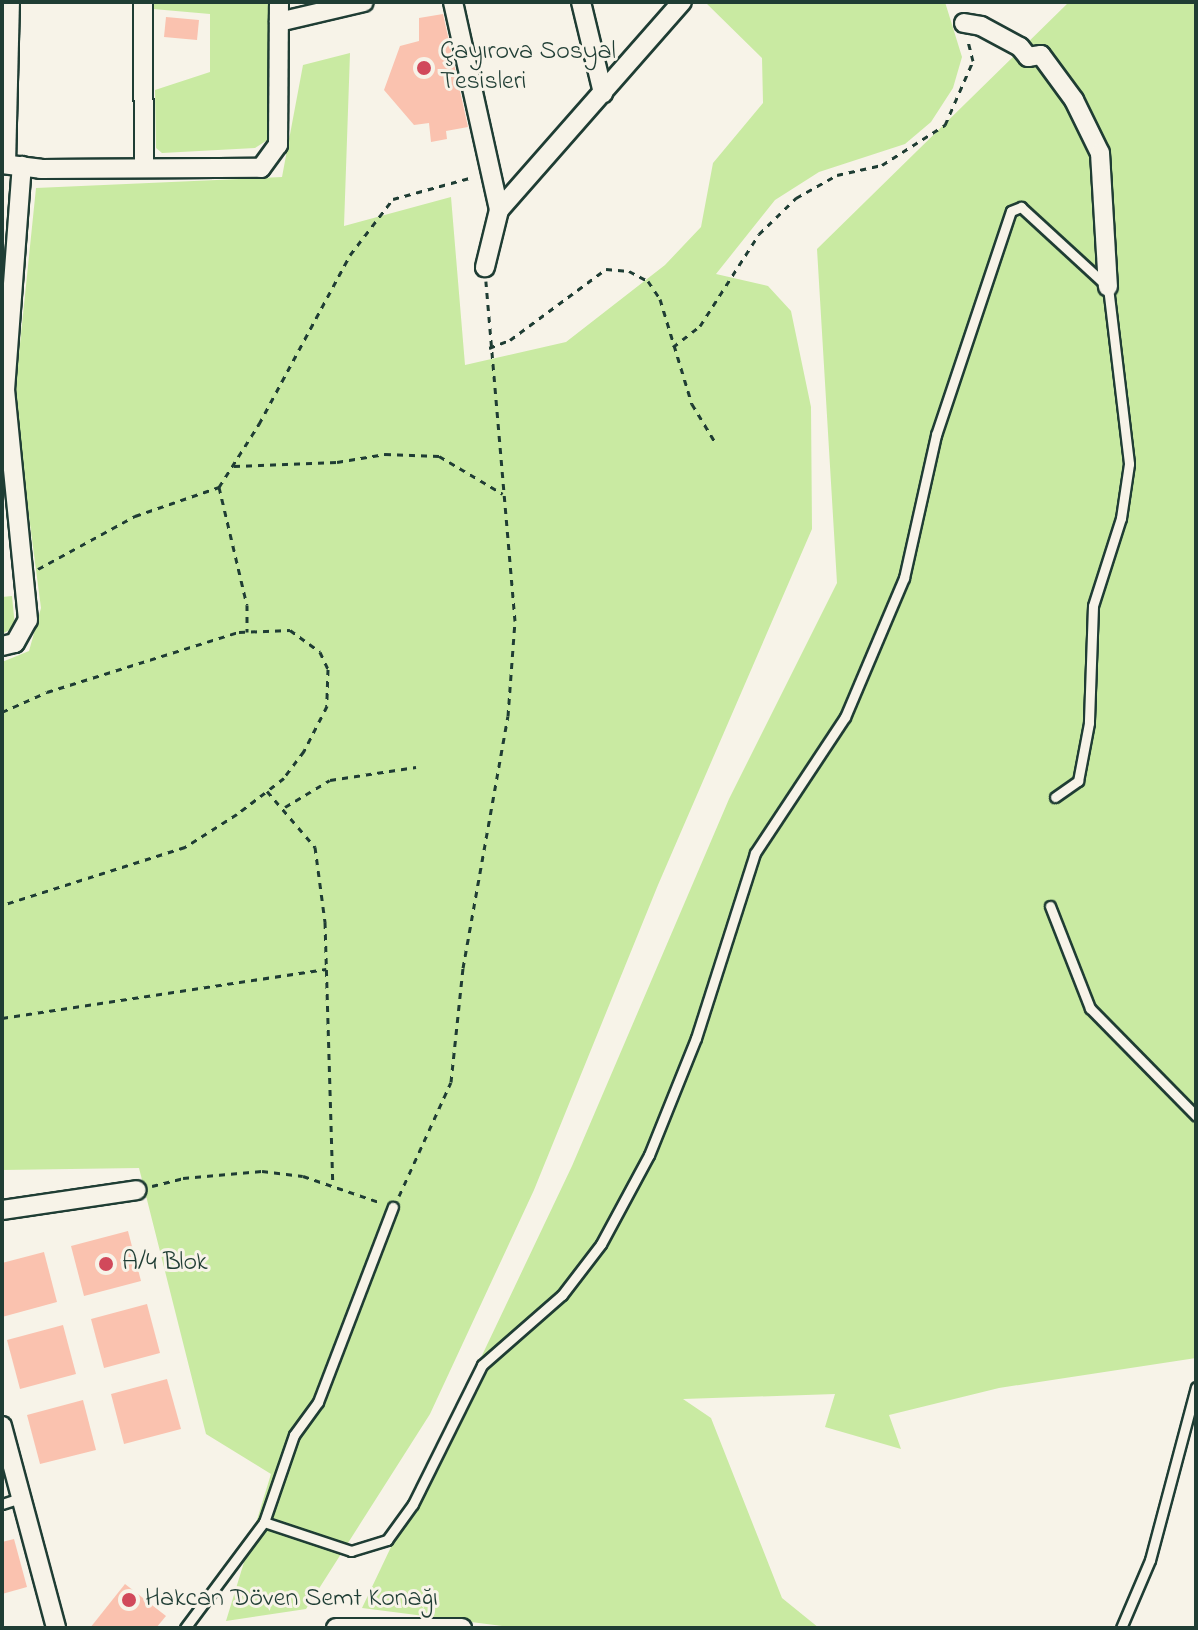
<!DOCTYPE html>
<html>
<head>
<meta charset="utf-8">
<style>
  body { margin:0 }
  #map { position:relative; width:1198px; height:1630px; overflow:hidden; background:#f7f3e8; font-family:"Indie Flower",sans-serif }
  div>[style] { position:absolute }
  .green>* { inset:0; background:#c9eaa2 }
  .building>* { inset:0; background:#fac2af }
  .path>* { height:3px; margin-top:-1.5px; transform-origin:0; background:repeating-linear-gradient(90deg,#1f3d34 0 6px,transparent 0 12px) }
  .roads { filter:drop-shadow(2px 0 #1f3d34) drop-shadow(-2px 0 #1f3d34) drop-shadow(0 2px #1f3d34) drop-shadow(0 -2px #1f3d34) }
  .lane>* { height:9px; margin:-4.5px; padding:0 4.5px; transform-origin:4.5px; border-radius:4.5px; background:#f7f3e8 }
  .street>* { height:18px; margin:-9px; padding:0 9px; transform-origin:9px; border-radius:9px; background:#f7f3e8 }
  .dots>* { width:22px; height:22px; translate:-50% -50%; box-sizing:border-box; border:4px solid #f7f3e8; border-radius:50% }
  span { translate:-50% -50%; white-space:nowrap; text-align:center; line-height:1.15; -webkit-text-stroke:6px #f7f3e8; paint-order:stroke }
  .poi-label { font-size:26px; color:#1f3d34 }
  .left { translate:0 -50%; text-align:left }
  .frame { position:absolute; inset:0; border:4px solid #1f3d34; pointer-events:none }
</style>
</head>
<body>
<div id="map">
  <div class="green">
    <div style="clip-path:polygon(153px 2px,270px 2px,269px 139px,255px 148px,162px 153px,156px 148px,155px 90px,210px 72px,210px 14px,153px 9px)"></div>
    <div style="clip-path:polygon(705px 2px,945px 2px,962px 57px,953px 88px,931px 122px,905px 144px,819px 172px,775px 200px,716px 274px,768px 286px,791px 311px,811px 407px,812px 529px,658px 885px,534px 1190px,430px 1414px,306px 1609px,226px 1621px,271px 1474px,206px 1434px,139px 1168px,2px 1170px,2px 662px,29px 651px,41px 608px,14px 402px,36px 188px,282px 177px,303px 65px,350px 53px,344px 226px,451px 197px,465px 365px,566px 342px,665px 265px,701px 227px,713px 163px,763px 103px,762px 58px)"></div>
    <div style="clip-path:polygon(1069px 2px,1196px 2px,1196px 1358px,999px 1388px,889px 1415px,901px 1449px,825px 1427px,835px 1394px,683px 1399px,711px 1418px,782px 1598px,819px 1628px,517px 1628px,362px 1608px,572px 1166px,729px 799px,837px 583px,817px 249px)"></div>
    <div style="clip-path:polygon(12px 596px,15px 627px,2px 634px,2px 597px)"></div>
  </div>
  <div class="building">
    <div style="clip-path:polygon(443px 14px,468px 127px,446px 131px,447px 139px,431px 142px,429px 123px,414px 125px,384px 90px,400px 46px,419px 41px,419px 18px)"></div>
    <div style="clip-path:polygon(166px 17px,199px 20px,197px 40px,164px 37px)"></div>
    <div style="clip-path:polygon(128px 1231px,141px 1281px,84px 1296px,71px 1246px)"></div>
    <div style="clip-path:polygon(44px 1252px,57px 1302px,2px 1317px,2px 1263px)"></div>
    <div style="clip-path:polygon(147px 1304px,160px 1353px,104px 1368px,91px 1319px)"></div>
    <div style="clip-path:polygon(63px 1325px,76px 1374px,20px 1389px,7px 1340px)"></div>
    <div style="clip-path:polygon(167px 1379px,181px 1429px,124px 1444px,111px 1394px)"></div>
    <div style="clip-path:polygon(83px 1400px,96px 1450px,40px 1464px,27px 1415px)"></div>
    <div style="clip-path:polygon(14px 1539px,27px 1587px,2px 1594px,2px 1542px)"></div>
    <div style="clip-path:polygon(125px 1584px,166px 1616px,156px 1628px,90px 1628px)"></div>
  </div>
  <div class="path">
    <div style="left:673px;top:347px;width:34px;rotate:-38deg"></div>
    <div style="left:700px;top:326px;width:109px;rotate:-57.3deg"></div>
    <div style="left:759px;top:234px;width:52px;rotate:-44.2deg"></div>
    <div style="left:796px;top:198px;width:47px;rotate:-29.3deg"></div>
    <div style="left:837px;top:175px;width:46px;rotate:-12.5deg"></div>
    <div style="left:882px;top:165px;width:75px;rotate:-32.4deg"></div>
    <div style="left:945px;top:125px;width:70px;rotate:-66.4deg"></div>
    <div style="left:973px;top:61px;width:21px;rotate:-104deg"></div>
    <div style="left:489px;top:348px;width:22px;rotate:-21deg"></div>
    <div style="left:510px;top:340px;width:119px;rotate:-36.5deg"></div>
    <div style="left:606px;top:269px;width:23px;rotate:5deg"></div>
    <div style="left:629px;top:271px;width:21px;rotate:28deg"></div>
    <div style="left:648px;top:281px;width:22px;rotate:56deg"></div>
    <div style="left:660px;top:299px;width:110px;rotate:73.1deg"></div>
    <div style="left:692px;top:404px;width:44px;rotate:58.8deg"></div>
    <div style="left:234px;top:466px;width:103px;rotate:-2.2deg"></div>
    <div style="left:337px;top:462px;width:49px;rotate:-9.5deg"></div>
    <div style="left:385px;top:454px;width:54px;rotate:2.1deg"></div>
    <div style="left:439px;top:456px;width:74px;rotate:30.7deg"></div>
    <div style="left:219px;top:487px;width:121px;rotate:76.7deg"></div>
    <div style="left:247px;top:605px;width:27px;rotate:90deg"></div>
    <div style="left:38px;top:569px;width:111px;rotate:-28.7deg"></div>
    <div style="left:135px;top:516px;width:89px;rotate:-19deg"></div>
    <div style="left:219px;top:487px;width:75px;rotate:-57.6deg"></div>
    <div style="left:259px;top:424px;width:192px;rotate:-61.7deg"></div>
    <div style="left:350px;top:255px;width:71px;rotate:-52.5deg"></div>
    <div style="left:393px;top:199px;width:83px;rotate:-15.4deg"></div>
    <div style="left:2px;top:712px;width:49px;rotate:-24deg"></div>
    <div style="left:47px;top:692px;width:201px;rotate:-17.4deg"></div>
    <div style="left:239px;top:632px;width:51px;rotate:-2.2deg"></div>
    <div style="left:290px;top:630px;width:37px;rotate:36deg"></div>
    <div style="left:320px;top:652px;width:19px;rotate:65deg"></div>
    <div style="left:328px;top:669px;width:37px;rotate:92deg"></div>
    <div style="left:327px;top:706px;width:51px;rotate:117.1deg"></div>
    <div style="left:304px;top:751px;width:34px;rotate:127deg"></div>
    <div style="left:284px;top:778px;width:59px;rotate:142.5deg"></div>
    <div style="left:237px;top:814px;width:62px;rotate:147.6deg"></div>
    <div style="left:185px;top:847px;width:192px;rotate:162.4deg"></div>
    <div style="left:267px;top:791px;width:74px;rotate:49.4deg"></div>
    <div style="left:315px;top:847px;width:76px;rotate:82.4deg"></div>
    <div style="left:325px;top:922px;width:262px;rotate:88.3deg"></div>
    <div style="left:285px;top:807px;width:52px;rotate:-31deg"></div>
    <div style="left:330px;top:780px;width:87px;rotate:-8.6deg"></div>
    <div style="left:2px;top:1018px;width:328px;rotate:-8.6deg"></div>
    <div style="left:152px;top:1186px;width:32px;rotate:-14deg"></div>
    <div style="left:183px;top:1178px;width:79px;rotate:-5.1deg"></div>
    <div style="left:262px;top:1171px;width:41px;rotate:7deg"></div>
    <div style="left:303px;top:1176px;width:83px;rotate:18.9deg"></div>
    <div style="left:399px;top:1196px;width:125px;rotate:-65.5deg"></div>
    <div style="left:451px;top:1082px;width:115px;rotate:-84deg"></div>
    <div style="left:463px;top:968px;width:256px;rotate:-79.9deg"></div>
    <div style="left:508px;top:716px;width:95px;rotate:-85.8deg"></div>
    <div style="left:515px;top:621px;width:341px;rotate:-94.9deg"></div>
  </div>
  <div class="roads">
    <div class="lane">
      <div style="left:1050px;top:906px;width:110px;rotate:68.6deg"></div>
      <div style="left:1090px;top:1008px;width:151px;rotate:45.5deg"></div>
      <div style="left:2px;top:1504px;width:19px;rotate:-18deg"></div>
      <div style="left:264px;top:1522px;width:92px;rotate:18.4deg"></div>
      <div style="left:351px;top:1551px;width:38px;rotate:-17deg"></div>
      <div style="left:387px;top:1540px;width:44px;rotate:-54.2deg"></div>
      <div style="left:413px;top:1504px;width:155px;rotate:-63.6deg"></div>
      <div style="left:482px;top:1365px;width:106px;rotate:-41.2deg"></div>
      <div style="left:562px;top:1295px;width:64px;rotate:-52.6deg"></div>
      <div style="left:601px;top:1244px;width:101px;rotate:-61.7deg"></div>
      <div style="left:649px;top:1155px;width:126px;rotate:-68.1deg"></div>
      <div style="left:696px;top:1038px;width:194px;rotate:-72.3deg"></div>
      <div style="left:755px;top:853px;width:163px;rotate:-56.5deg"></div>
      <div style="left:845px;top:717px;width:151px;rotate:-67deg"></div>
      <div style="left:904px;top:578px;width:147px;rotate:-77.4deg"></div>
      <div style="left:936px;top:435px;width:236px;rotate:-71.5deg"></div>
      <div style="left:1011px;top:211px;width:11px;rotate:-22deg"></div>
      <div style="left:1021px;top:207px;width:118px;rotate:42.6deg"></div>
      <div style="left:1108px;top:287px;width:178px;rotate:83.2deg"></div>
      <div style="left:1129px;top:464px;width:55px;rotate:98.4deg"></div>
      <div style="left:1121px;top:518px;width:92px;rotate:107.7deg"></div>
      <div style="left:1093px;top:606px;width:117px;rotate:92deg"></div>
      <div style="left:1089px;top:723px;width:59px;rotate:100.7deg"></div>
      <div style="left:1078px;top:781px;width:28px;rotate:145deg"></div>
      <div style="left:185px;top:1628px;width:132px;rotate:-53.3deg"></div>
      <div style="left:264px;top:1522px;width:92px;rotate:-71deg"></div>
      <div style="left:294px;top:1435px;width:41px;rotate:-54deg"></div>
      <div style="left:318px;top:1402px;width:209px;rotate:-69deg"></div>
      <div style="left:1121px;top:1628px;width:74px;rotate:-66.9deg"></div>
      <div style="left:1150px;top:1560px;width:179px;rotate:-75.1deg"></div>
    </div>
    <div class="street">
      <div style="left:143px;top:2px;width:166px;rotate:89.7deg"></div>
      <div style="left:453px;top:2px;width:213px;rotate:77.5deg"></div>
      <div style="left:499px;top:210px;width:59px;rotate:103.8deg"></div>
      <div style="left:581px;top:2px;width:94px;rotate:76.4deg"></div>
      <div style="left:279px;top:22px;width:87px;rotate:-13.2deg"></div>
      <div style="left:964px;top:23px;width:17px;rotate:10deg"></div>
      <div style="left:981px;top:26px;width:44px;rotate:28.3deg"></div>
      <div style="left:1020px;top:47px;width:13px;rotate:51deg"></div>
      <div style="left:1028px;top:57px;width:13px;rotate:-9deg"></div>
      <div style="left:1041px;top:55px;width:56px;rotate:53.7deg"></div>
      <div style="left:1074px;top:100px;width:59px;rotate:63.9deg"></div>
      <div style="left:1100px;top:153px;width:134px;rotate:86.6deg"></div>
      <div style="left:2px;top:164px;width:39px;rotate:7deg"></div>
      <div style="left:41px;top:169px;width:220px;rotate:-0.3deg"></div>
      <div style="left:261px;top:168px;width:29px;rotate:-54deg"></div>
      <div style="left:278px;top:145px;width:143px;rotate:-89.6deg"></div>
      <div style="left:6px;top:164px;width:162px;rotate:-88.6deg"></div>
      <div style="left:499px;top:210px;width:277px;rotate:-48.7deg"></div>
      <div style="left:2px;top:646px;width:13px;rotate:-13deg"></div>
      <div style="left:15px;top:643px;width:26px;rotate:-61deg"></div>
      <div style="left:28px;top:620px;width:231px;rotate:-95.7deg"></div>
      <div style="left:5px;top:390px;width:225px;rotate:-85.7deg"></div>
      <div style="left:2px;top:1210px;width:136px;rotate:-8.4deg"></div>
      <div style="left:2px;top:1426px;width:209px;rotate:75deg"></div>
      <div style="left:336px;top:1628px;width:126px"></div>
    </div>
  </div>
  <div class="dots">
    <div style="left:424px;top:68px;background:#d1495b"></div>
    <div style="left:106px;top:1264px;background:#d1495b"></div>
    <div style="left:129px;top:1600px;background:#d1495b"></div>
  </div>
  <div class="poi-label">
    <span class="left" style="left:440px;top:68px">Çayırova Sosyal<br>Tesisleri</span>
    <span class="left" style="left:122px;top:1264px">A/4 Blok</span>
    <span class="left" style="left:145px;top:1600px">Hakcan Döven Semt Konağı</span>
  </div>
  <div class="frame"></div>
</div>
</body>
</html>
